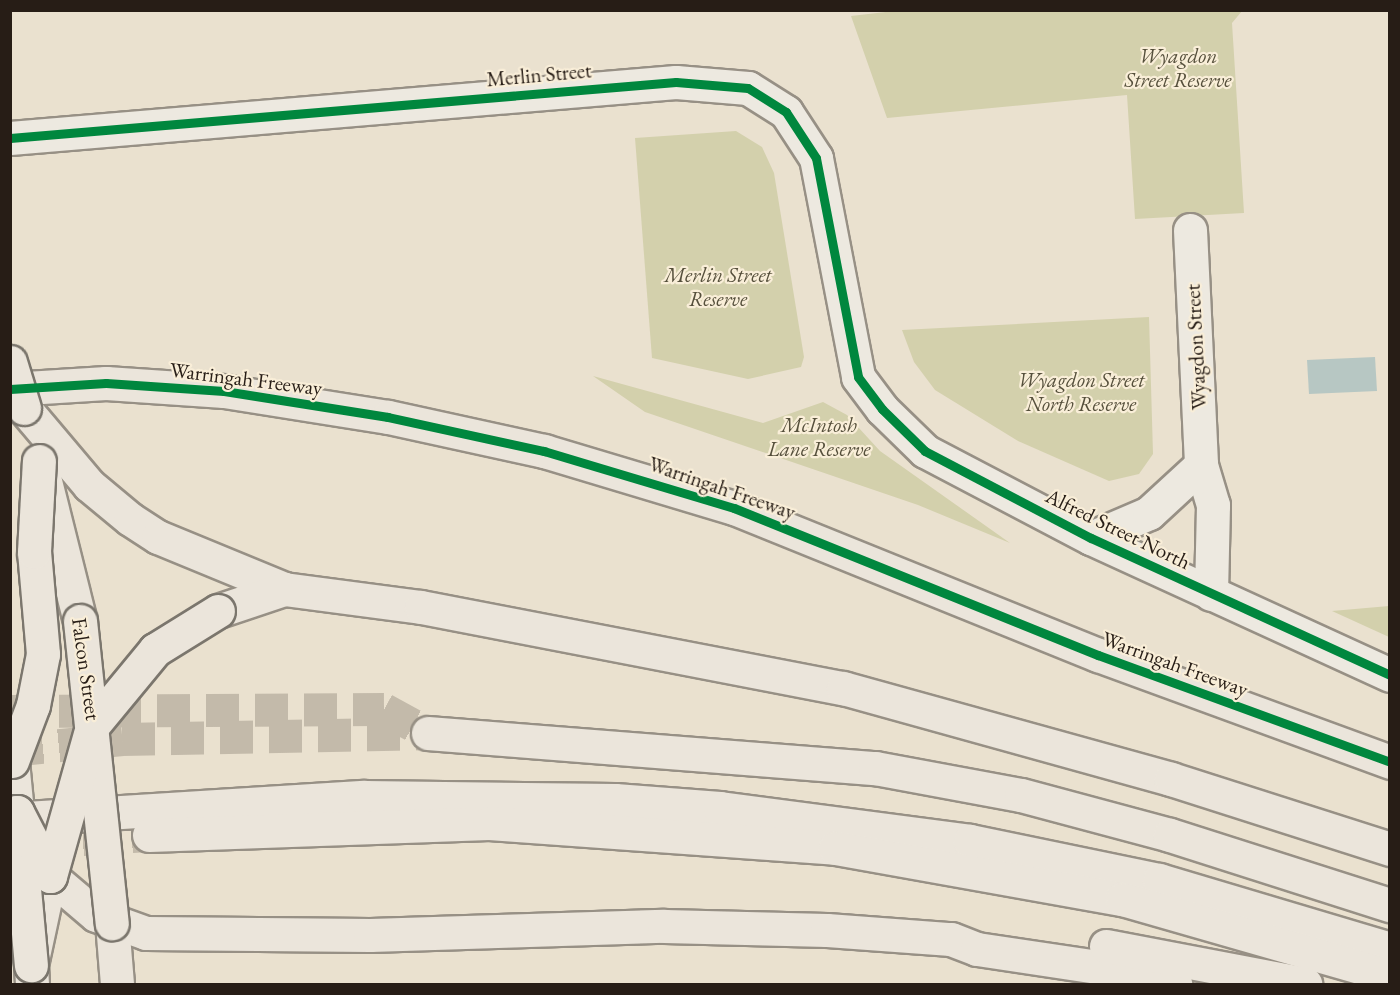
<!DOCTYPE html>
<html>
<head>
<meta charset="utf-8">
<style>
  body { margin:0 }
  #map { position:relative; width:1400px; height:995px; overflow:hidden; background:#eae1cf; font-family:"EB Garamond",serif }
  div>[style] { position:absolute }
  .green>* { inset:0; background:#d3d0ac }
  .water>* { inset:0; background:#b7c7c3 }
  .highway-tunnel>* { height:33px; margin-top:-16.5px; transform-origin:0; background:repeating-linear-gradient(90deg,#c3baaa 0 33px,transparent 0 49px) }
  .roads { filter:drop-shadow(2px 0 #979085) drop-shadow(-2px 0 #979085) drop-shadow(0 2px #979085) drop-shadow(0 -2px #979085) }
  .street>* { height:33px; margin:-16.5px; padding:0 16.5px; transform-origin:16.5px; border-radius:16.5px; background:#ede9e0 }
  .primary>* { height:33px; margin:-16.5px; padding:0 16.5px; transform-origin:16.5px; border-radius:16.5px; background:#ebe5db }
  .highway>* { height:33px; margin:-16.5px; padding:0 16.5px; transform-origin:16.5px; border-radius:16.5px; background:#ebe5db }
  .bridges { filter:drop-shadow(2px 0 #7b766d) drop-shadow(-2px 0 #7b766d) drop-shadow(0 2px #7b766d) drop-shadow(0 -2px #7b766d) }
  .primary-bridge>* { height:33px; margin:-16.5px; padding:0 16.5px; transform-origin:16.5px; border-radius:16.5px; background:#ebe5db }
  .highway-bridge>* { height:33px; margin:-16.5px; padding:0 16.5px; transform-origin:16.5px; border-radius:16.5px; background:#ebe5db }
  .cycleway>* { height:9px; margin:-4.5px; padding:0 4.5px; transform-origin:4.5px; border-radius:4.5px; background:#00873e }
  span { translate:-50% -50%; white-space:nowrap; text-align:center; line-height:1.15; -webkit-text-stroke:4.5px #f9eed8; paint-order:stroke }
  .park-label { font-size:21px; color:#554f3b; font-style:italic }
  .street-label { font-size:21px; color:#271d16 }
  .frame { position:absolute; inset:0; border:12px solid #271d16; pointer-events:none }
</style>
</head>
<body>
<div id="map">
  <div class="green">
    <div style="clip-path:polygon(903px 10px,1242px 11px,1232px 23px,1244px 213px,1135px 219px,1127px 95px,887px 118px,851px 16px)"></div>
    <div style="clip-path:polygon(736px 131px,762px 147px,774px 173px,804px 357px,801px 367px,748px 379px,652px 358px,635px 138px)"></div>
    <div style="clip-path:polygon(1149px 317px,1153px 454px,1139px 474px,1109px 481px,1018px 441px,935px 390px,914px 362px,902px 330px)"></div>
    <div style="clip-path:polygon(593px 376px,763px 423px,823px 402px,847px 415px,880px 451px,1010px 543px,918px 505px,645px 412px)"></div>
    <div style="clip-path:polygon(1389px 606px,1389px 637px,1332px 611px)"></div>
  </div>
  <div class="water">
    <div style="clip-path:polygon(1375px 357px,1377px 391px,1309px 394px,1307px 360px)"></div>
  </div>
  <div class="highway-tunnel">
    <div style="left:10px;top:711px;width:374px;rotate:-0.3deg"></div>
    <div style="left:384px;top:709px;width:50px;rotate:28.6deg"></div>
    <div style="left:10px;top:750px;width:113px;rotate:-5.6deg"></div>
    <div style="left:122px;top:739px;width:300px;rotate:-1.1deg"></div>
    <div style="left:34px;top:842px;width:115px;rotate:-3.5deg"></div>
  </div>
  <div class="roads">
    <div class="street">
      <div style="left:10px;top:138px;width:668px;rotate:-4.81deg"></div>
      <div style="left:676px;top:82px;width:72px;rotate:4.8deg"></div>
      <div style="left:748px;top:88px;width:45px;rotate:32.3deg"></div>
      <div style="left:786px;top:112px;width:55px;rotate:56.9deg"></div>
      <div style="left:816px;top:158px;width:223px;rotate:79.1deg"></div>
      <div style="left:858px;top:377px;width:40px;rotate:53deg"></div>
      <div style="left:882px;top:409px;width:60px;rotate:44.3deg"></div>
      <div style="left:925px;top:451px;width:187px;rotate:27.7deg"></div>
      <div style="left:1091px;top:538px;width:329px;rotate:24.6deg"></div>
      <div style="left:1190px;top:230px;width:235px;rotate:87.3deg"></div>
      <div style="left:1201px;top:465px;width:42px;rotate:73.3deg"></div>
      <div style="left:1213px;top:505px;width:89px;rotate:91.3deg"></div>
      <div style="left:1091px;top:538px;width:63px;rotate:-23.3deg"></div>
      <div style="left:1149px;top:513px;width:71px;rotate:-42.7deg"></div>
    </div>
    <div class="primary">
      <div style="left:41px;top:465px;width:161px;rotate:76deg"></div>
      <div style="left:112px;top:923px;width:61px;rotate:85.3deg"></div>
      <div style="left:32px;top:984px;width:19px;rotate:-93deg"></div>
      <div style="left:31px;top:965px;width:91px;rotate:-77.9deg"></div>
    </div>
    <div class="highway">
      <div style="left:10px;top:389px;width:96px;rotate:-3.6deg"></div>
      <div style="left:106px;top:383px;width:118px;rotate:3.9deg"></div>
      <div style="left:224px;top:391px;width:166px;rotate:9deg"></div>
      <div style="left:388px;top:417px;width:160px;rotate:12.3deg"></div>
      <div style="left:544px;top:451px;width:198px;rotate:16.7deg"></div>
      <div style="left:734px;top:508px;width:393px;rotate:22deg"></div>
      <div style="left:1098px;top:655px;width:311px;rotate:20.1deg"></div>
      <div style="left:24px;top:408px;width:101px;rotate:49.8deg"></div>
      <div style="left:89px;top:485px;width:53px;rotate:39.7deg"></div>
      <div style="left:130px;top:519px;width:33px;rotate:33deg"></div>
      <div style="left:158px;top:537px;width:136px;rotate:22.4deg"></div>
      <div style="left:284px;top:589px;width:138px;rotate:7.5deg"></div>
      <div style="left:421px;top:607px;width:430px;rotate:10.9deg"></div>
      <div style="left:843px;top:688px;width:340px;rotate:15.5deg"></div>
      <div style="left:1171px;top:779px;width:230px;rotate:17.7deg"></div>
      <div style="left:218px;top:611px;width:70px;rotate:-18.4deg"></div>
      <div style="left:428px;top:733px;width:448px;rotate:4.5deg"></div>
      <div style="left:875px;top:768px;width:148px;rotate:10.5deg"></div>
      <div style="left:1021px;top:795px;width:154px;rotate:15deg"></div>
      <div style="left:1170px;top:835px;width:231px;rotate:17.7deg"></div>
      <div style="left:12px;top:761px;width:51px;rotate:84.4deg"></div>
      <div style="left:10px;top:819px;width:355px;rotate:-3.6deg"></div>
      <div style="left:364px;top:797px;width:251px;rotate:0.7deg"></div>
      <div style="left:615px;top:800px;width:105px;rotate:4.4deg"></div>
      <div style="left:720px;top:808px;width:252px;rotate:7.5deg"></div>
      <div style="left:970px;top:841px;width:193px;rotate:11.7deg"></div>
      <div style="left:1159px;top:880px;width:241px;rotate:16.6deg"></div>
      <div style="left:149px;top:835px;width:340px;rotate:-2deg"></div>
      <div style="left:489px;top:823px;width:347px;rotate:4.1deg"></div>
      <div style="left:835px;top:848px;width:291px;rotate:10.1deg"></div>
      <div style="left:1122px;top:899px;width:279px;rotate:16deg"></div>
      <div style="left:50px;top:876px;width:60px;rotate:40.3deg"></div>
      <div style="left:96px;top:915px;width:53px;rotate:19.8deg"></div>
      <div style="left:146px;top:933px;width:224px;rotate:0.5deg"></div>
      <div style="left:370px;top:935px;width:294px;rotate:-1.8deg"></div>
      <div style="left:664px;top:926px;width:163px;rotate:1.4deg"></div>
      <div style="left:827px;top:930px;width:124px;rotate:4.2deg"></div>
      <div style="left:951px;top:939px;width:28px;rotate:21deg"></div>
      <div style="left:977px;top:949px;width:143px;rotate:8.5deg"></div>
      <div style="left:1118px;top:970px;width:59px;rotate:13.8deg"></div>
      <div style="left:1106px;top:946px;width:203px;rotate:10.8deg"></div>
    </div>
  </div>
  <div class="bridges">
    <div class="primary-bridge">
      <div style="left:80px;top:621px;width:304px;rotate:84deg"></div>
      <div style="left:17px;top:812px;width:154px;rotate:84.8deg"></div>
      <div style="left:50px;top:876px;width:148px;rotate:-74.3deg"></div>
    </div>
    <div class="highway-bridge">
      <div style="left:10px;top:362px;width:48px;rotate:73.1deg"></div>
      <div style="left:94px;top:724px;width:96px;rotate:-50.5deg"></div>
      <div style="left:155px;top:650px;width:74px;rotate:-31.8deg"></div>
      <div style="left:12px;top:761px;width:60px;rotate:-69.4deg"></div>
      <div style="left:33px;top:705px;width:52px;rotate:-78.9deg"></div>
      <div style="left:43px;top:654px;width:102px;rotate:-95deg"></div>
      <div style="left:34px;top:552px;width:91px;rotate:-86.9deg"></div>
      <div style="left:17px;top:812px;width:72px;rotate:62.7deg"></div>
    </div>
  </div>
  <div class="cycleway">
    <div style="left:10px;top:138px;width:668px;rotate:-4.81deg"></div>
    <div style="left:676px;top:82px;width:72px;rotate:4.8deg"></div>
    <div style="left:748px;top:88px;width:45px;rotate:32.3deg"></div>
    <div style="left:786px;top:112px;width:55px;rotate:56.9deg"></div>
    <div style="left:816px;top:158px;width:223px;rotate:79.1deg"></div>
    <div style="left:858px;top:377px;width:40px;rotate:53deg"></div>
    <div style="left:882px;top:409px;width:60px;rotate:44.3deg"></div>
    <div style="left:925px;top:451px;width:187px;rotate:27.7deg"></div>
    <div style="left:1091px;top:538px;width:329px;rotate:24.6deg"></div>
    <div style="left:10px;top:389px;width:96px;rotate:-3.6deg"></div>
    <div style="left:106px;top:383px;width:118px;rotate:3.9deg"></div>
    <div style="left:224px;top:391px;width:166px;rotate:9deg"></div>
    <div style="left:388px;top:417px;width:160px;rotate:12.3deg"></div>
    <div style="left:544px;top:451px;width:198px;rotate:16.7deg"></div>
    <div style="left:734px;top:508px;width:393px;rotate:22deg"></div>
    <div style="left:1098px;top:655px;width:311px;rotate:20.1deg"></div>
  </div>
  <div class="park-label">
    <span style="left:1178px;top:68px">Wyagdon<br>Street Reserve</span>
    <span style="left:718px;top:287px">Merlin Street<br>Reserve</span>
    <span style="left:1081px;top:392px">Wyagdon Street<br>North Reserve</span>
    <span style="left:819px;top:437px">McIntosh<br>Lane Reserve</span>
  </div>
  <div class="street-label">
    <span style="left:539px;top:75px;rotate:-5deg">Merlin Street</span>
    <span style="left:1196px;top:347px;rotate:-93deg">Wyagdon Street</span>
    <span style="left:246px;top:379px;rotate:7deg">Warringah Freeway</span>
    <span style="left:722px;top:488px;rotate:19deg">Warringah Freeway</span>
    <span style="left:1118px;top:529px;rotate:26deg">Alfred Street North</span>
    <span style="left:1175px;top:664px;rotate:20deg">Warringah Freeway</span>
    <span style="left:86px;top:669px;rotate:82deg">Falcon Street</span>
  </div>
  <div class="frame"></div>
</div>
</body>
</html>
